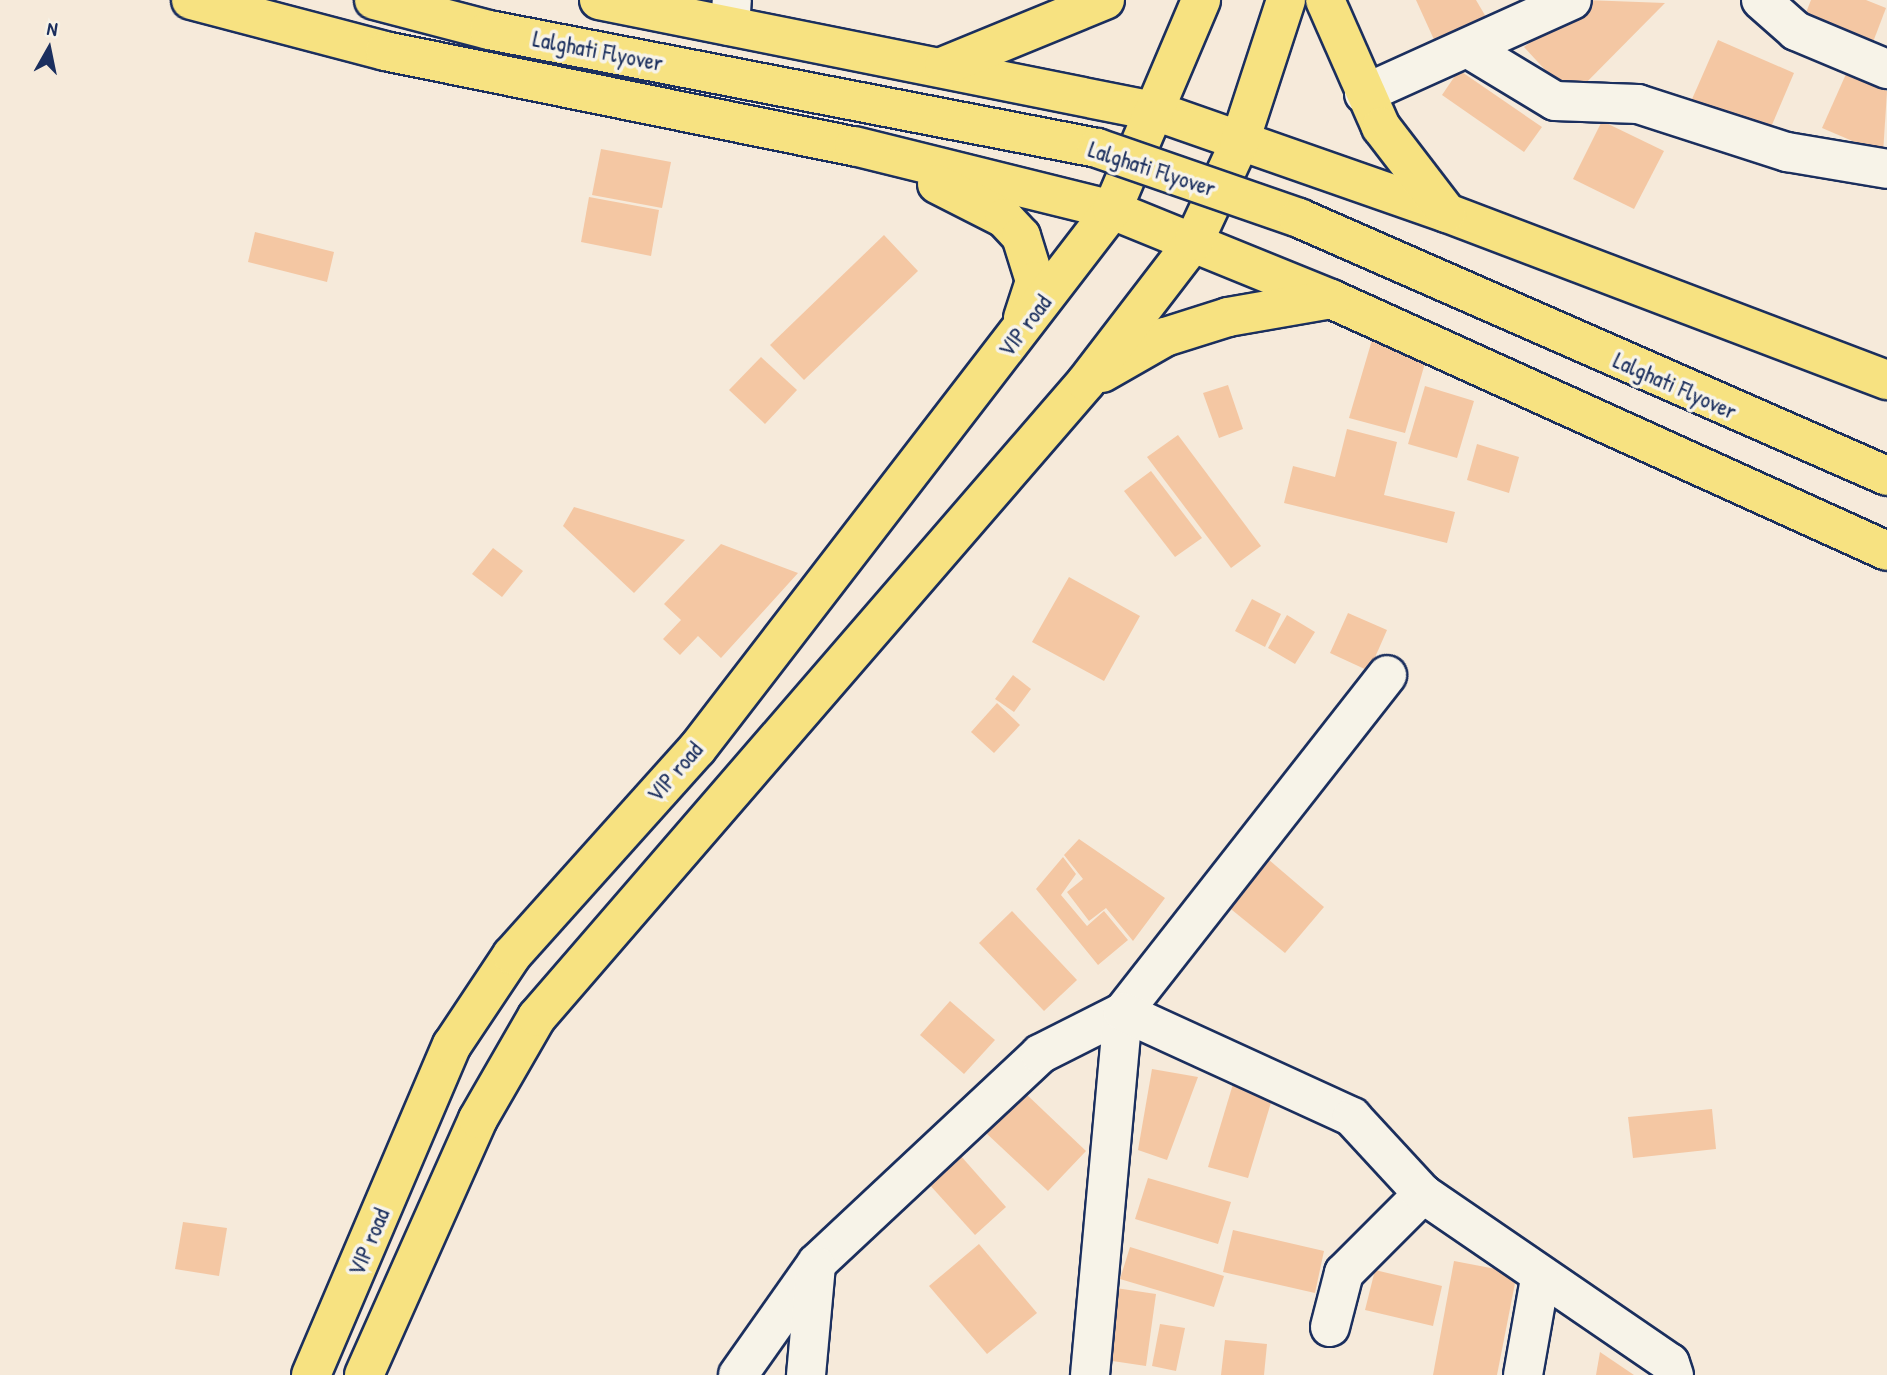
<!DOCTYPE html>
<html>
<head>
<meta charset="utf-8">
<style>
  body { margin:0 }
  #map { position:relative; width:1887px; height:1375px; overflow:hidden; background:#f6eada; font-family:"Patrick Hand",sans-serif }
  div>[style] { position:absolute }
  .building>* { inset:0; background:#f4c7a3 }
  .roads { filter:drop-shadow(2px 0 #1b2f5e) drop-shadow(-2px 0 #1b2f5e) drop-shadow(0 2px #1b2f5e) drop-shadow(0 -2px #1b2f5e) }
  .minor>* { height:38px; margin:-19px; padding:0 19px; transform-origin:19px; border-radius:19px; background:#f7f3e8 }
  .major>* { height:38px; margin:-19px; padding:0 19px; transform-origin:19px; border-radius:19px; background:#f7e281 }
  .bridges { filter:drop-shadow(2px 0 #1b2f5e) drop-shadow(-2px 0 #1b2f5e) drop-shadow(0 2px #1b2f5e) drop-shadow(0 -2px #1b2f5e) }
  .major-bridge>* { height:38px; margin:-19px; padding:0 19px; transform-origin:19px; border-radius:19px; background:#f7e281 }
  span { translate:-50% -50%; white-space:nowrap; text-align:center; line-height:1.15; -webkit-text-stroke:7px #f7f3e8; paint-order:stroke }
  .street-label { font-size:23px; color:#1b2f5e }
  .north { position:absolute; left:14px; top:14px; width:70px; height:70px; -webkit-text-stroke:5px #f7f3e8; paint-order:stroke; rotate:9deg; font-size:19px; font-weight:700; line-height:28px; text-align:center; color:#1b2f5e }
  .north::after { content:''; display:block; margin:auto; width:24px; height:32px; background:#1b2f5e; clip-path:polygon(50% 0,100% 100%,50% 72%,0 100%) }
</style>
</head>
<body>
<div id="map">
  <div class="building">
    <div style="clip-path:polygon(1416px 0,1476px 0,1486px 17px,1436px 44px)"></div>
    <div style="clip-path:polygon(1585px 0,1665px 3px,1571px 98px,1524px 47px)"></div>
    <div style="clip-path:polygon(1811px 0,1866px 0,1886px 8px,1870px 50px,1802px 23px)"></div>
    <div style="clip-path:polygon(1718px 40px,1794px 73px,1766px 139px,1689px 106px)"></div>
    <div style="clip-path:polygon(1459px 70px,1542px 127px,1524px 152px,1442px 95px)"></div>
    <div style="clip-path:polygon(1846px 74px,1887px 91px,1883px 154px,1822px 128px)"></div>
    <div style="clip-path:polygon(1602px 121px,1664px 151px,1634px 209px,1573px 179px)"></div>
    <div style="clip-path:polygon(601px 149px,671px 162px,662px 208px,592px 195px)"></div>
    <div style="clip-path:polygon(589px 197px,659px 210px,651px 256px,581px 242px)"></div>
    <div style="clip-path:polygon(255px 232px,334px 252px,327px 282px,248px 262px)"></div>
    <div style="clip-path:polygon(884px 235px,918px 271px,804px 380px,770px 345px)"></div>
    <div style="clip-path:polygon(1372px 340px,1427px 356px,1405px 433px,1349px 418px)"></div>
    <div style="clip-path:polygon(761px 357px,797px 390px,765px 424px,729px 390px)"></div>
    <div style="clip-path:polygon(1228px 385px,1243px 429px,1219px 438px,1203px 393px)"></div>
    <div style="clip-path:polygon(1425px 386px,1474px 401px,1457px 458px,1408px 444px)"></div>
    <div style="clip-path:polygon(1347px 429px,1397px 442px,1384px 495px,1455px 512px,1447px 543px,1284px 503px,1293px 466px,1335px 477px)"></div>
    <div style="clip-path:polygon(1178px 435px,1261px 546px,1231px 568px,1147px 457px)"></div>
    <div style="clip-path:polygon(1477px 444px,1519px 457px,1509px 493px,1467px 480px)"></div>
    <div style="clip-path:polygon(1151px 471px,1202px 538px,1175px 557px,1124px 491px)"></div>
    <div style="clip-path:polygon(574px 507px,685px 540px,634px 593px,563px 526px)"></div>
    <div style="clip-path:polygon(721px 544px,798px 573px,721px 658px,698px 636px,680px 655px,663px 639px,681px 620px,664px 604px)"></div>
    <div style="clip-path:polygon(493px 548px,523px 571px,502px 597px,472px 574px)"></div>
    <div style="clip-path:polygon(1069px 577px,1140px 616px,1104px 681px,1032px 642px)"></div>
    <div style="clip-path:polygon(1252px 599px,1281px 614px,1265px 647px,1235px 631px)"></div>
    <div style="clip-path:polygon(1348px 613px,1387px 630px,1369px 671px,1330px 653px)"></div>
    <div style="clip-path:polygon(1287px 615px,1315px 632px,1295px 664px,1268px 648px)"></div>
    <div style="clip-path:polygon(1013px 675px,1031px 689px,1014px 712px,995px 699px)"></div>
    <div style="clip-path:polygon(997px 703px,1020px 725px,994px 753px,971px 732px)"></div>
    <div style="clip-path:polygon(1079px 839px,1165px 898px,1133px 941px,1106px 908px,1089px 921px,1067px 892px,1083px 879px,1064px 855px)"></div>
    <div style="clip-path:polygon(1261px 853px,1324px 907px,1285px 953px,1221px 901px)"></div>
    <div style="clip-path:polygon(1063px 857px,1076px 874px,1061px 895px,1087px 926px,1104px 911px,1128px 940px,1098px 965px,1036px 889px)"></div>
    <div style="clip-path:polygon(1012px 911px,1077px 980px,1044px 1011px,979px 943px)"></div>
    <div style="clip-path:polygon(950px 1001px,995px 1040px,964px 1074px,920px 1035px)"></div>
    <div style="clip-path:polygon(1152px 1069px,1198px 1077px,1167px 1160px,1138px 1150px)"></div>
    <div style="clip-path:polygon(1233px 1084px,1273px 1096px,1248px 1178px,1208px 1167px)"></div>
    <div style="clip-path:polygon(1024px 1092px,1086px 1151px,1048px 1191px,985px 1132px)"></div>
    <div style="clip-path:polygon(1712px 1109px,1716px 1149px,1633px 1158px,1628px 1117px)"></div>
    <div style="clip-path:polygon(960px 1155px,1006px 1207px,975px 1235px,928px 1183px)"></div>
    <div style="clip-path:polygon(1148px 1178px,1231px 1202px,1218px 1244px,1135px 1219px)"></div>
    <div style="clip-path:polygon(183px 1222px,227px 1228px,219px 1276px,175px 1269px)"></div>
    <div style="clip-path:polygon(1233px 1230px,1324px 1251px,1315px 1293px,1223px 1272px)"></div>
    <div style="clip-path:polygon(979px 1244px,1037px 1313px,987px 1354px,929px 1286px)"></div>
    <div style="clip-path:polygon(1130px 1247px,1224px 1276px,1214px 1307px,1120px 1279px)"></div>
    <div style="clip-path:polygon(1454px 1261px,1517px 1273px,1497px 1375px,1433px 1375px)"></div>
    <div style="clip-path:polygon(1375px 1270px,1442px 1286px,1433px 1326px,1365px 1310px)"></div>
    <div style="clip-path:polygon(1109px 1287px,1156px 1294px,1146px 1366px,1099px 1359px)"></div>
    <div style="clip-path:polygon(1160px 1324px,1185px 1328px,1176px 1371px,1152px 1366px)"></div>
    <div style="clip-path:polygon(1225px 1340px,1267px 1344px,1264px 1375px,1221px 1375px)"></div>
    <div style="clip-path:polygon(1600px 1352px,1634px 1375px,1596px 1375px)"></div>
  </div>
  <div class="roads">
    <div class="minor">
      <div style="left:1761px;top:0;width:47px;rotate:41.5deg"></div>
      <div style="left:1796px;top:31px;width:99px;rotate:22.7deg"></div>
      <div style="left:730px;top:26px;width:26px;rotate:-86deg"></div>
      <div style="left:1469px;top:49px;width:100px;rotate:31.2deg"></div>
      <div style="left:1555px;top:101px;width:83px;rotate:2.1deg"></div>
      <div style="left:1638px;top:104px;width:157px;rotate:17.9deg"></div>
      <div style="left:1787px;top:152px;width:101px;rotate:9.6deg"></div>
      <div style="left:1364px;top:94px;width:228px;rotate:-24.3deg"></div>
      <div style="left:1330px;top:1327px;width:56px;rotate:-75.5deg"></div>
      <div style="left:1344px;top:1273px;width:112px;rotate:-45deg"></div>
      <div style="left:738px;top:1375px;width:137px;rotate:-54.8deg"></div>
      <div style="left:817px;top:1263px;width:306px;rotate:-43.1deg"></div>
      <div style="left:1040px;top:1054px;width:93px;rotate:-26.8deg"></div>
      <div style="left:1123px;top:1012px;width:428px;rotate:-51.9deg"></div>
      <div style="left:806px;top:1375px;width:110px;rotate:-84.8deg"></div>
      <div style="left:1090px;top:1375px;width:364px;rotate:-84.8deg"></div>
      <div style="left:1123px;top:1012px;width:252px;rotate:24.6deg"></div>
      <div style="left:1352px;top:1117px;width:105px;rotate:47.3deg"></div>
      <div style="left:1423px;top:1194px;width:299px;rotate:34.4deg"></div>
      <div style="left:1670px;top:1363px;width:13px;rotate:72deg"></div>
      <div style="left:1523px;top:1375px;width:97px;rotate:-80deg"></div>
    </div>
    <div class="major">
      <div style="left:191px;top:0;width:201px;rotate:14.7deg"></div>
      <div style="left:385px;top:51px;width:479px;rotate:11.5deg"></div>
      <div style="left:854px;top:146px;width:266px;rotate:13.9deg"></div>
      <div style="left:1112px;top:210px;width:236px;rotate:22.1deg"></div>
      <div style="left:1331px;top:299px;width:610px;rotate:24.38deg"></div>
      <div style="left:599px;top:0;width:570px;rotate:11.33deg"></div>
      <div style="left:1158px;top:112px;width:306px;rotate:19.3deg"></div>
      <div style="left:1447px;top:213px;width:471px;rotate:20.8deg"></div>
      <div style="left:1325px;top:0;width:139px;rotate:66.2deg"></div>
      <div style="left:1381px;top:127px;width:108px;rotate:52.5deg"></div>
      <div style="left:944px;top:66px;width:174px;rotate:-22.3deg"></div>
      <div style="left:937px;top:184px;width:75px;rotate:26.9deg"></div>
      <div style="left:1004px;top:218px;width:25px;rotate:47deg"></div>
      <div style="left:1021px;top:236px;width:47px;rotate:72.7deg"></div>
      <div style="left:1035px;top:281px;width:39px;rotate:108deg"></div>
      <div style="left:1102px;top:373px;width:73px;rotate:-29.7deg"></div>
      <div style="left:1165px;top:337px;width:66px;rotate:-17.6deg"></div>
      <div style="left:1228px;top:317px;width:105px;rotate:-9.9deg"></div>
      <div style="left:311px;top:1375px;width:359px;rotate:-66.9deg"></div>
      <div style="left:452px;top:1045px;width:108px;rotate:-56.3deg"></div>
      <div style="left:512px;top:955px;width:277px;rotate:-48.1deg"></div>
      <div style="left:697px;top:749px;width:680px;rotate:-52.41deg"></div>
      <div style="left:1112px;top:210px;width:228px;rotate:-67deg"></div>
      <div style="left:364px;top:1375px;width:280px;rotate:-66deg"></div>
      <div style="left:478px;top:1119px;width:118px;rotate:-60deg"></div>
      <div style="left:537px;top:1017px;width:839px;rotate:-49.15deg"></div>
      <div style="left:1086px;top:382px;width:178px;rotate:-52.5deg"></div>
      <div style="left:1194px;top:241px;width:107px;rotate:-65.1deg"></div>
      <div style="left:1239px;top:144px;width:151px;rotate:-71.9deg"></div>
    </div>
  </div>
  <div class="bridges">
    <div class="major-bridge">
      <div style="left:374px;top:0;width:119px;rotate:14.6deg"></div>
      <div style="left:489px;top:30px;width:619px;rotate:10.98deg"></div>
      <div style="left:1097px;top:148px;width:214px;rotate:19.1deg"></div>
      <div style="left:1299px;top:218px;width:642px;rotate:23.69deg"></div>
    </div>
  </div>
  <div class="street-label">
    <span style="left:598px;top:51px;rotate:11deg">Lalghati Flyover</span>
    <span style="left:1152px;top:169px;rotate:18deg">Lalghati Flyover</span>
    <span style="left:1025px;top:326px;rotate:-53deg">VIP road</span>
    <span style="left:1675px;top:386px;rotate:24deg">Lalghati Flyover</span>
    <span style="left:675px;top:772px;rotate:-49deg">VIP road</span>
    <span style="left:369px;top:1242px;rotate:-67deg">VIP road</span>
  </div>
  <div class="north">N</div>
</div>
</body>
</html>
